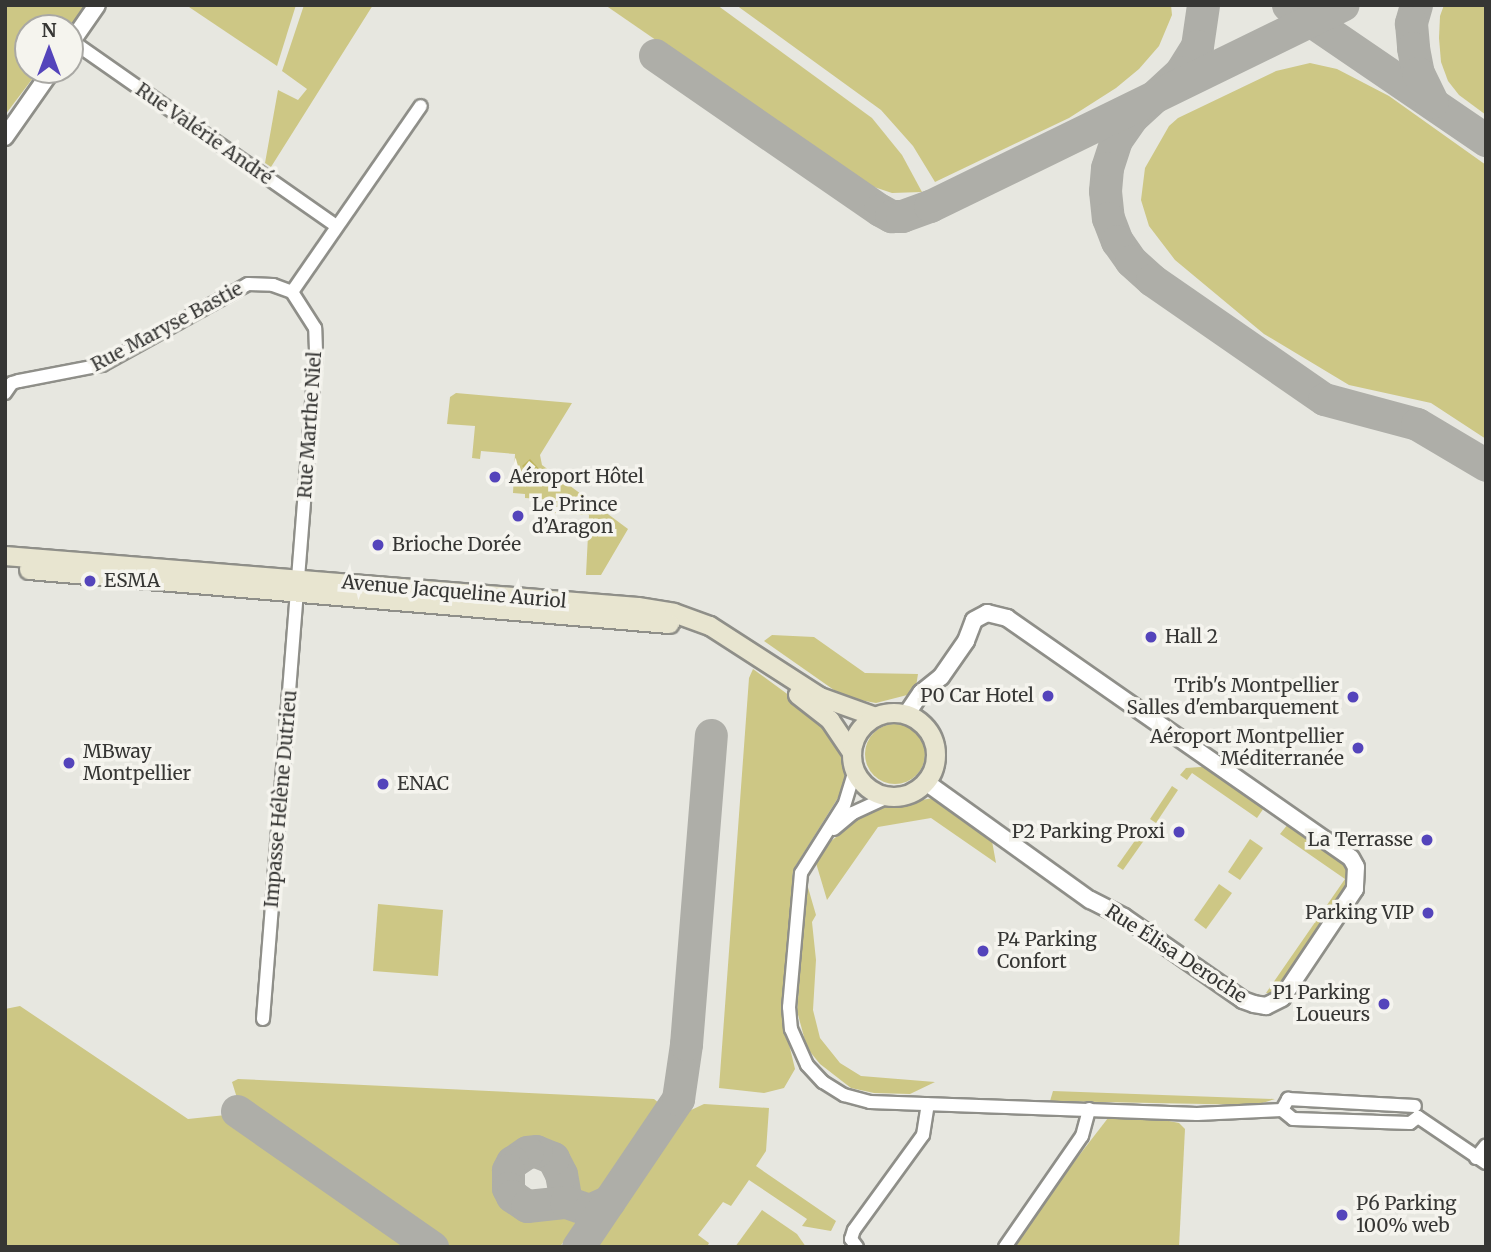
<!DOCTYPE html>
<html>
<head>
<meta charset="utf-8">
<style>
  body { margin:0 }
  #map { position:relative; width:1491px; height:1252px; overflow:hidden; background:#e7e7e0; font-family:Merriweather,serif }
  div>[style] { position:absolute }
  .green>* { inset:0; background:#cdc785 }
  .round { border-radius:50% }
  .water>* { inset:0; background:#bfb65f }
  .taxiway>* { height:33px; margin:-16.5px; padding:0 16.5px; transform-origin:16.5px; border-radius:16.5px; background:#aeaea8 }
  .roads { filter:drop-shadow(2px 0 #8f8f89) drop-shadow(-2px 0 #8f8f89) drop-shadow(0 2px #8f8f89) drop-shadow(0 -2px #8f8f89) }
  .minor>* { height:12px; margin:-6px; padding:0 6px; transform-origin:6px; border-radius:6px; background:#fff }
  .tertiary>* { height:16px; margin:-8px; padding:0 8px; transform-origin:8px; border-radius:8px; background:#fff }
  .secondary>* { height:18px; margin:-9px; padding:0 9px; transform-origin:9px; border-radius:9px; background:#e8e5d0 }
  .secondary>.ring { margin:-9px; padding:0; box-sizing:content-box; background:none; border:18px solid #e8e5d0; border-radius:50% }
  .dots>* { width:19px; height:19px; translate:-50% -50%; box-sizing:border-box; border:4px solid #f5f4ee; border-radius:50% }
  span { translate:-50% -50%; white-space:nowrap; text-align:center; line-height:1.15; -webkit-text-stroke:7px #f5f4ee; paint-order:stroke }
  .street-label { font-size:19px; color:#363634 }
  .poi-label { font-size:19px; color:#363634 }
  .left { translate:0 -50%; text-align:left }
  .right { translate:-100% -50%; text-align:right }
  .frame { position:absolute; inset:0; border:7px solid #363634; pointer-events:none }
  .north { position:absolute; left:14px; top:14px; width:70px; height:70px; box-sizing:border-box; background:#f5f4ee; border:2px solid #a9a8a4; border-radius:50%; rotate:0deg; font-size:19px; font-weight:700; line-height:28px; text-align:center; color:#363634 }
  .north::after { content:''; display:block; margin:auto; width:24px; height:32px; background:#5444bb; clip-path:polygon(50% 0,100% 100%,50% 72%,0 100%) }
</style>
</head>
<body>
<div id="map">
  <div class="green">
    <div style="clip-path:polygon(5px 5px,85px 5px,69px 28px,28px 28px,28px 70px,39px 70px,5px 115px)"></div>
    <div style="clip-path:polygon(186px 5px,296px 5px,277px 66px)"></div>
    <div style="clip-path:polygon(304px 5px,373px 5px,271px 167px,265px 163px,278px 90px,298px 100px,307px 89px,282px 71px)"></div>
    <div style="clip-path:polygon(605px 5px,717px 5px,872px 118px,902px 155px,922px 192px,892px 193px,865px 184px)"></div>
    <div style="clip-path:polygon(736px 5px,1171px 5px,1172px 15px,1159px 46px,1139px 69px,1116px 88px,1069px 118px,935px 182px,913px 146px,881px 110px)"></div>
    <div style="clip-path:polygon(1444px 5px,1486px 5px,1486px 115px,1459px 95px,1448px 81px,1441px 62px,1439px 38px,1440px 16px)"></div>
    <div style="clip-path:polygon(1310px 63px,1337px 69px,1389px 96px,1486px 165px,1486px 439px,1431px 403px,1349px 385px,1264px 334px,1175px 260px,1149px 226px,1141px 200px,1145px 168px,1169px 126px,1178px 118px,1276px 71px)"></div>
    <div style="clip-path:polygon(456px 393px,572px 403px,540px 455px,542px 465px,628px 529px,601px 575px,586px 575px,589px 515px,554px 513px,555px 500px,525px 498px,525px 494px,513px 493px,515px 454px,481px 451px,480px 459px,472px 458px,475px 426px,447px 424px,450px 397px)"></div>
    <div style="clip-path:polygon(772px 635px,814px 637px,865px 673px,918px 674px,915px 693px,876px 703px,844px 697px,764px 641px)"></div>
    <div style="clip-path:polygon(753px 669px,816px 715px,838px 740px,846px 785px,793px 870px,783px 1019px,795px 1069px,784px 1088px,764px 1093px,719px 1088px,749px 678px)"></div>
    <div class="round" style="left:865px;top:724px;width:60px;height:60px"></div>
    <div style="clip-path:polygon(1215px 766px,1268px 802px,1257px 818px,1192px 773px,1187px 780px,1180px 775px,1186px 768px)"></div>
    <div style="clip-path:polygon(1172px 786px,1178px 790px,1156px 823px,1150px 819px)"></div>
    <div style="clip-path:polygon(934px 798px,977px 825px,992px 841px,996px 863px,931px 818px,878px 827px,827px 900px,816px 863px,825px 846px,862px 816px,883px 806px)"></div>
    <div style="clip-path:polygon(1292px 819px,1351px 865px,1349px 880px,1316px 935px,1272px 993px,1266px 993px,1345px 879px,1280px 834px)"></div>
    <div style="clip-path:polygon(1146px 825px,1152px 829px,1123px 870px,1117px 866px)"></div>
    <div style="clip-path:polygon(1250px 839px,1263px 848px,1240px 880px,1228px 872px)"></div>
    <div style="clip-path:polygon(807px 884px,816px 915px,812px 922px,816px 960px,813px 1010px,820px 1038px,840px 1063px,861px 1076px,935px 1082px,910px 1094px,874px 1093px,851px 1088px,820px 1064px,807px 1048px,797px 1011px)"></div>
    <div style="clip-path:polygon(1219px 884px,1232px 893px,1206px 929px,1194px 920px)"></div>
    <div style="clip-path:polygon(378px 904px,443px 910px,438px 976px,373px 971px)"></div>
    <div style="clip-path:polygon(20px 1006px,188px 1119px,226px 1115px,415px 1247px,5px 1247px,5px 1009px)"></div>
    <div style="clip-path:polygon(238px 1079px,654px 1099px,660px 1104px,592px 1202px,571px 1187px,567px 1164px,560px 1152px,550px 1146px,526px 1142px,516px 1145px,505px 1154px,499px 1166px,498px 1184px,502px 1198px,513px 1210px,529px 1216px,548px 1215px,556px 1211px,576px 1223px,560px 1247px,449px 1247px,237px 1098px,232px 1082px)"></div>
    <div style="clip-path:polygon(1053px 1091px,1275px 1099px,1256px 1105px,1050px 1101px)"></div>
    <div style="clip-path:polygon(704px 1104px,769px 1108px,766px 1151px,756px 1166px,836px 1221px,831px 1231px,802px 1226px,807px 1219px,749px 1180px,731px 1206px,723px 1202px,698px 1235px,709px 1243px,707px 1247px,597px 1247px,689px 1111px)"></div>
    <div style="clip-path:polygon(1108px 1118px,1164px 1120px,1179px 1123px,1185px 1129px,1179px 1247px,1017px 1247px,1016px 1237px)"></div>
    <div style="clip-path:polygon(762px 1210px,797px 1234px,806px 1247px,735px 1247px)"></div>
  </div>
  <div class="water">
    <div style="clip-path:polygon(530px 459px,543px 473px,535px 480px,522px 466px)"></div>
  </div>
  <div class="taxiway">
    <div style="left:1203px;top:5px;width:41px;rotate:98.3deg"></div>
    <div style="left:1197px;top:46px;width:31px;rotate:122deg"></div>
    <div style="left:1181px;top:72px;width:67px;rotate:137.4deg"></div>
    <div style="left:1132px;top:117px;width:28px;rotate:125deg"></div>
    <div style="left:1116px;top:140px;width:29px;rotate:108deg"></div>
    <div style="left:1107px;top:168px;width:23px;rotate:95deg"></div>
    <div style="left:1105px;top:191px;width:27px;rotate:84deg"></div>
    <div style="left:1108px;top:218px;width:25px;rotate:69deg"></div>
    <div style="left:1117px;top:241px;width:24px;rotate:55deg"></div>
    <div style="left:1131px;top:261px;width:28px;rotate:42deg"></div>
    <div style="left:1152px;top:280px;width:209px;rotate:34.7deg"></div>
    <div style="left:1324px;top:399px;width:96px;rotate:15deg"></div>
    <div style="left:1417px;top:424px;width:80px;rotate:30.7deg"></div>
    <div style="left:1288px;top:5px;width:240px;rotate:34.3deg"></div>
    <div style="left:1416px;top:5px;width:19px;rotate:106deg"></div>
    <div style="left:1411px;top:23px;width:25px;rotate:85deg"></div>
    <div style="left:1413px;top:48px;width:25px;rotate:79deg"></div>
    <div style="left:1418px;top:73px;width:32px;rotate:64deg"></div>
    <div style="left:655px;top:55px;width:273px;rotate:34.6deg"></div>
    <div style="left:880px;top:210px;width:13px;rotate:29deg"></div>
    <div style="left:891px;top:216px;width:11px"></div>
    <div style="left:902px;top:216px;width:30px;rotate:-20deg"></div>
    <div style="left:930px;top:206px;width:459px;rotate:-26deg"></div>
    <div style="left:237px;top:1111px;width:238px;rotate:34.9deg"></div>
    <div style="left:566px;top:1202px;width:28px;rotate:-100deg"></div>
    <div style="left:561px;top:1174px;width:18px;rotate:-117deg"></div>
    <div style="left:553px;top:1158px;width:18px;rotate:-158deg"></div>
    <div style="left:536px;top:1151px;width:9px;rotate:174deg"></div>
    <div style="left:527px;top:1152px;width:18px;rotate:146deg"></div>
    <div style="left:512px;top:1162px;width:9px;rotate:117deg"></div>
    <div style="left:508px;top:1170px;width:18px;rotate:90deg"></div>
    <div style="left:508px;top:1188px;width:9px;rotate:63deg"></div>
    <div style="left:512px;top:1196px;width:18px;rotate:34deg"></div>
    <div style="left:527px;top:1206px;width:39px;rotate:-6deg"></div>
    <div style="left:566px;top:1202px;width:24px;rotate:19deg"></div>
    <div style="left:589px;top:1210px;width:22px;rotate:-24deg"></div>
    <div style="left:578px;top:1247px;width:179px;rotate:-56deg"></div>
    <div style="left:678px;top:1099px;width:56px;rotate:-81.7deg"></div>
    <div style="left:686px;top:1044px;width:310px;rotate:-85.4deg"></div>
  </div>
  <div class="roads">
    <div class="minor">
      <div style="left:72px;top:41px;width:322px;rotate:35deg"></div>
      <div style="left:292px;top:292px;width:226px;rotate:-55.3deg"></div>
      <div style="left:5px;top:393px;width:12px;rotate:-55deg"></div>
      <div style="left:12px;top:383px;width:7px;rotate:-16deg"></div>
      <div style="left:19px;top:381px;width:85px;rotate:-10.9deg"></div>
      <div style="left:102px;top:365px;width:167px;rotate:-29deg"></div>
      <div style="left:248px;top:284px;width:25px;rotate:2deg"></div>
      <div style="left:273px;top:285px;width:20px;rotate:20deg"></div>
      <div style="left:855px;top:770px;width:37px;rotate:107deg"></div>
      <div style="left:844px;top:805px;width:80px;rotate:122.3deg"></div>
      <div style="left:801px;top:873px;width:135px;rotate:95.1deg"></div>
      <div style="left:789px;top:1007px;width:22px;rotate:85deg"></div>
      <div style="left:791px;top:1029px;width:39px;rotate:66deg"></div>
      <div style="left:807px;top:1065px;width:23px;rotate:47deg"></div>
      <div style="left:823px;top:1082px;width:25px;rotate:32deg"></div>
      <div style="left:844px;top:1095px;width:27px;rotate:15deg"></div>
      <div style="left:870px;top:1102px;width:327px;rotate:2.1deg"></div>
      <div style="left:1197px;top:1114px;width:85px;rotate:-2.7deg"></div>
      <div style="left:1282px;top:1110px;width:14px;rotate:39deg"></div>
      <div style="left:1293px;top:1119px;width:117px;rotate:2deg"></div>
      <div style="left:1410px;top:1123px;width:10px;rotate:-37deg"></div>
      <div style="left:1418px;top:1117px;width:82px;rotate:34.1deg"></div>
      <div style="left:834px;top:829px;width:25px;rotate:-40deg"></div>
      <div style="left:853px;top:813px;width:41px;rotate:-24.7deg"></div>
      <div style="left:263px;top:1019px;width:670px;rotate:-85.46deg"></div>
      <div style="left:316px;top:351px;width:23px;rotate:-92deg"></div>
      <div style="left:315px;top:328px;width:43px;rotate:-122.6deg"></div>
      <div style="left:1282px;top:1110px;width:13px;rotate:-61deg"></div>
      <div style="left:1288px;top:1099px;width:127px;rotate:3.2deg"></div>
      <div style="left:1476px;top:1158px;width:16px;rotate:-52deg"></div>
      <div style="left:857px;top:1247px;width:10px;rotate:-127deg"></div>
      <div style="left:851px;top:1239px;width:9px;rotate:-72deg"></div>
      <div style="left:854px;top:1230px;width:117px;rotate:-54deg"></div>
      <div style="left:923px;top:1135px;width:31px;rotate:-81deg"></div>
      <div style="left:1005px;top:1247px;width:135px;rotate:-55.3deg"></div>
      <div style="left:1082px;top:1136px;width:28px;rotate:-75deg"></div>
    </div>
    <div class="tertiary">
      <div style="left:70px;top:44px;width:47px;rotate:-55.3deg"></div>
      <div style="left:5px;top:137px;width:82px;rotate:-55deg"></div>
      <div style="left:906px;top:715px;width:27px;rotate:-56deg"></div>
      <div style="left:921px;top:693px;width:26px;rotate:-39deg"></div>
      <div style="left:941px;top:677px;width:44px;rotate:-55.2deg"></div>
      <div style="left:966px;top:641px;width:22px;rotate:-69deg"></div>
      <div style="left:974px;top:620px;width:15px;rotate:-28deg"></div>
      <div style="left:987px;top:613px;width:21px;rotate:14deg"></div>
      <div style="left:1007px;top:618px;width:419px;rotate:34.9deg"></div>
      <div style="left:1351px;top:858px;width:10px;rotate:61deg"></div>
      <div style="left:1356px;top:867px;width:22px;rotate:93deg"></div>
      <div style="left:1355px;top:889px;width:131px;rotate:123.8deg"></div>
      <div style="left:1282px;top:998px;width:18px;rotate:153deg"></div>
      <div style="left:1266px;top:1006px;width:12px;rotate:-171deg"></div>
      <div style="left:1254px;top:1004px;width:12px;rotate:-160deg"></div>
      <div style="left:1243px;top:1000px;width:145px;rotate:-145.1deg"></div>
      <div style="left:1124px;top:917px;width:38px;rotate:-153deg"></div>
      <div style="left:1090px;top:900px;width:202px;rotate:-144.3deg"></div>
    </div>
    <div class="secondary">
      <div style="left:5px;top:556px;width:635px;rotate:4.61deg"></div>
      <div style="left:638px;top:607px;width:36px;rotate:9deg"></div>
      <div style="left:674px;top:613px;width:38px;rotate:20deg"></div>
      <div style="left:710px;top:626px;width:131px;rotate:32.8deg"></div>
      <div style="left:820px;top:697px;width:59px;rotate:19.7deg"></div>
      <div style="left:29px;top:570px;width:643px;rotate:4.82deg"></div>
      <div style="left:798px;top:695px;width:41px;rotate:38deg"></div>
      <div style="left:830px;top:720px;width:40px;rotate:56deg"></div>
      <div class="ring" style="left:852px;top:713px;width:66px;height:66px"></div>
    </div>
  </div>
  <div class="dots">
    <div style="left:495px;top:477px;background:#5444bb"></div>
    <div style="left:518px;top:516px;background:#5444bb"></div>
    <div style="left:378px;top:545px;background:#5444bb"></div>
    <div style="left:90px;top:581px;background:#5444bb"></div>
    <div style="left:1151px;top:637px;background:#5444bb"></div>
    <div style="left:1048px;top:696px;background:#5444bb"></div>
    <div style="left:1353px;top:697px;background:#5444bb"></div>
    <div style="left:1358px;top:748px;background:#5444bb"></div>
    <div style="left:69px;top:763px;background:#5444bb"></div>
    <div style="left:383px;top:784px;background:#5444bb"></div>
    <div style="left:1179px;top:832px;background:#5444bb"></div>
    <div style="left:1427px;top:840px;background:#5444bb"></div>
    <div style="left:1428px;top:913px;background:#5444bb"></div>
    <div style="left:983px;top:951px;background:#5444bb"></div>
    <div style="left:1384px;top:1004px;background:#5444bb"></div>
    <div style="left:1342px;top:1215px;background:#5444bb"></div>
  </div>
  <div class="street-label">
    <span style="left:204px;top:134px;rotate:35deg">Rue Valérie André</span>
    <span style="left:167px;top:327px;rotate:-28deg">Rue Maryse Bastie</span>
    <span style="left:310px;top:425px;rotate:-86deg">Rue Marthe Niel</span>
    <span style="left:454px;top:592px;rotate:5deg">Avenue Jacqueline Auriol</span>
    <span style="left:281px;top:799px;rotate:-85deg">Impasse Hélène Dutrieu</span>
    <span style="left:1176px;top:954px;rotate:33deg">Rue Élisa Deroche</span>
  </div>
  <div class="poi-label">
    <span class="left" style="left:509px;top:477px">Aéroport Hôtel</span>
    <span class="left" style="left:532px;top:516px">Le Prince<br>d’Aragon</span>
    <span class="left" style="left:392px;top:545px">Brioche Dorée</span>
    <span class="left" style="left:104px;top:581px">ESMA</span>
    <span class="left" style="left:1165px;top:637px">Hall 2</span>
    <span class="right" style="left:1339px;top:697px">Trib's Montpellier<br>Salles d'embarquement</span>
    <span class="right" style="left:1034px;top:696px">P0 Car Hotel</span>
    <span class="right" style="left:1344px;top:748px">Aéroport Montpellier<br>Méditerranée</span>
    <span class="left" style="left:83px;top:763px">MBway<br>Montpellier</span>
    <span class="left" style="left:397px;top:784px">ENAC</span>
    <span class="right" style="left:1165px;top:832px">P2 Parking Proxi</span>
    <span class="right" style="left:1413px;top:840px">La Terrasse</span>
    <span class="right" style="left:1414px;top:913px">Parking VIP</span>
    <span class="left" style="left:997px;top:951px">P4 Parking<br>Confort</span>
    <span class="right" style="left:1370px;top:1004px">P1 Parking<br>Loueurs</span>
    <span class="left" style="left:1356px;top:1215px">P6 Parking<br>100% web</span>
  </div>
  <div class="frame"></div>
  <div class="north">N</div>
</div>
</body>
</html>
